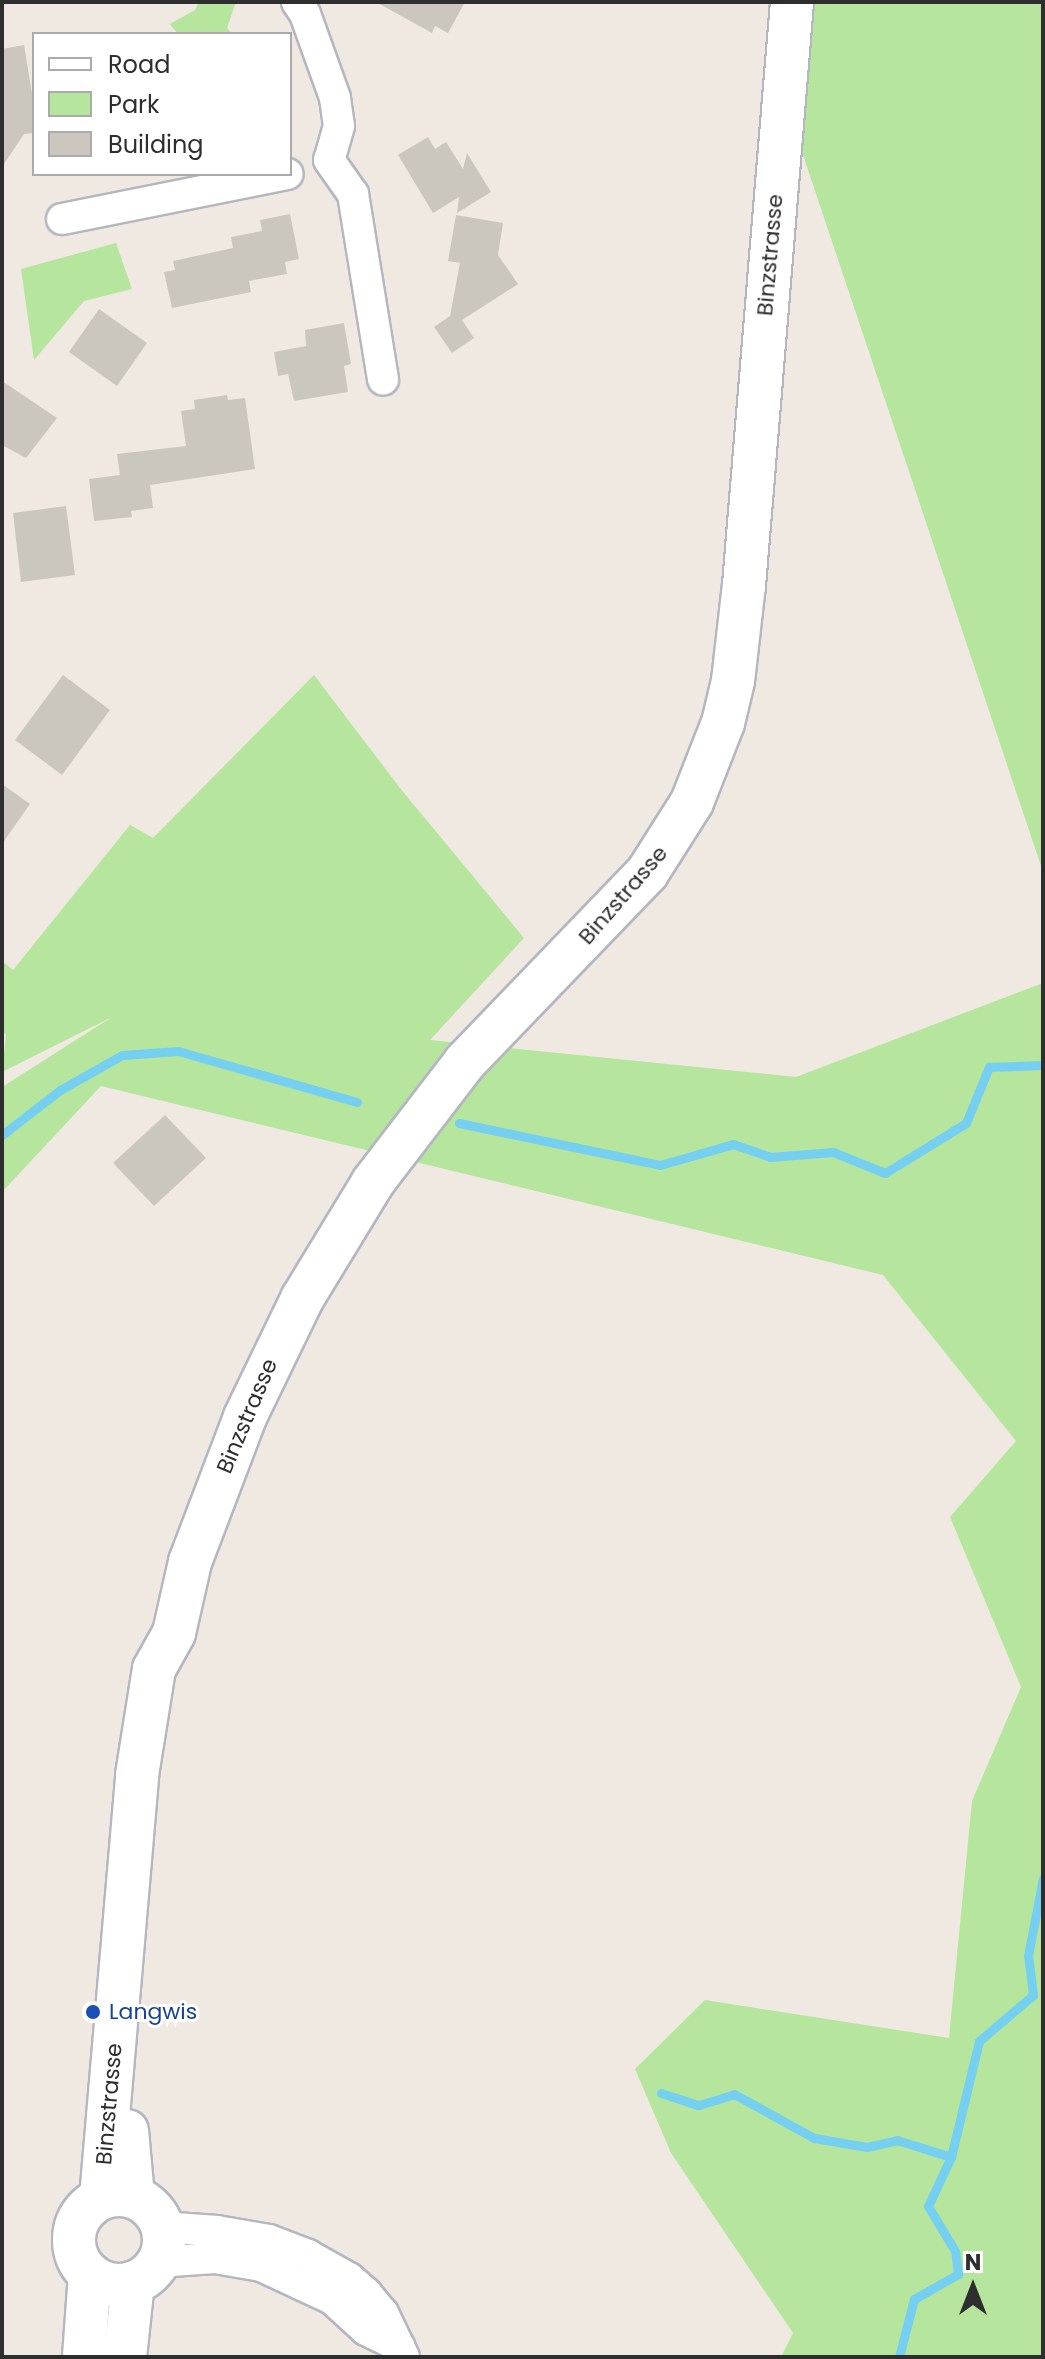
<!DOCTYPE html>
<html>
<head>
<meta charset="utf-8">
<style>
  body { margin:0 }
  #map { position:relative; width:1045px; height:2359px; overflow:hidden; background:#efe9e1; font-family:Poppins,sans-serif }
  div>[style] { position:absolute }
  .green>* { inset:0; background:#b6e59e }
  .stream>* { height:9px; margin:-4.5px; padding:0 4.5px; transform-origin:4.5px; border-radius:4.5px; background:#75cff0 }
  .building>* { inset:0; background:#cbc7bf }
  .roads { filter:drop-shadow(2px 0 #b4b7c1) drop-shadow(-2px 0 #b4b7c1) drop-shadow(0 2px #b4b7c1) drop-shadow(0 -2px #b4b7c1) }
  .street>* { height:30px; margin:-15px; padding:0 15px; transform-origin:15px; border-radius:15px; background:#fff }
  .secondary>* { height:42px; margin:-21px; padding:0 21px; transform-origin:21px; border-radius:21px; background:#fff }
  .secondary>.ring { margin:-21px; padding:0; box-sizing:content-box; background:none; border:42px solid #fff; border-radius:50% }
  .dots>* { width:22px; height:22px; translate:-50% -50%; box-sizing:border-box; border:4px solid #fff; border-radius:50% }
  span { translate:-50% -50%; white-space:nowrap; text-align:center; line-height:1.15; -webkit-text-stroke:6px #fff; paint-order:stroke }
  .street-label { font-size:22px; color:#2e2e2e }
  .transit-label { font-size:22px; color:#164399 }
  .left { translate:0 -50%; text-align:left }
  .frame { position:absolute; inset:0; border:4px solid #2e2e2e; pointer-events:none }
  .legend { position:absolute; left:32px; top:32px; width:260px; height:144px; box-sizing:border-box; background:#fff; border:2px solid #ababab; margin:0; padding:10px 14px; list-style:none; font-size:24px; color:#2e2e2e }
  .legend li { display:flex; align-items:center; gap:16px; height:40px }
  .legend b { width:40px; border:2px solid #ababab }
  .north { position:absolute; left:933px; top:2247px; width:80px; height:80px; -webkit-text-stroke:6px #fff; paint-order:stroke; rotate:0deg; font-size:22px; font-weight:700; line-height:32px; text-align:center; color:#2e2e2e }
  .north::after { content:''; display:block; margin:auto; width:28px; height:36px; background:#2e2e2e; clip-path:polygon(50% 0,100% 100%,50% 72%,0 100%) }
</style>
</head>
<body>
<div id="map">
  <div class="green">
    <div style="clip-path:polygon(199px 2px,236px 2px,227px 28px,232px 34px,178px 34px,170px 24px,195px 10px)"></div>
    <div style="clip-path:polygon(792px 2px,1043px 2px,1043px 872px,783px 95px)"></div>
    <div style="clip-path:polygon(116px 243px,132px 289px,84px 301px,34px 360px,21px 269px)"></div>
    <div style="clip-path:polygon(314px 675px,400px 788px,524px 938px,430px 1040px,796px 1077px,1043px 983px,1043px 2357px,781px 2357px,793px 2333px,671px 2153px,635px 2069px,705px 2000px,949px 2038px,972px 1801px,1021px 1687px,950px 1517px,1016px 1441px,883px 1275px,101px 1086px,2px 1192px,2px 1087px,112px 1017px,2px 1072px,6px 1035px,2px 1030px,2px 961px,13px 970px,130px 825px,153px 838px)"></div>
  </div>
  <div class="stream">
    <div style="left:459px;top:1123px;width:205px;rotate:11.8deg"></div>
    <div style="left:660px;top:1165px;width:76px;rotate:-16deg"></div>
    <div style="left:733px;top:1144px;width:39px;rotate:19deg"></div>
    <div style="left:770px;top:1157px;width:63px;rotate:-4.5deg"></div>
    <div style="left:833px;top:1152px;width:56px;rotate:22deg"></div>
    <div style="left:885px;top:1173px;width:95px;rotate:-31.7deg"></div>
    <div style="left:966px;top:1123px;width:61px;rotate:-67.7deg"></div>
    <div style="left:989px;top:1067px;width:54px;rotate:-2.1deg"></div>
    <div style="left:2px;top:1135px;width:73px;rotate:-37.8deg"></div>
    <div style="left:60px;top:1090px;width:71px;rotate:-29.4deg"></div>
    <div style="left:122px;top:1055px;width:56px;rotate:-4.1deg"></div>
    <div style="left:178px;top:1051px;width:186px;rotate:15.9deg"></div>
    <div style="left:661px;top:2093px;width:40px;rotate:18deg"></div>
    <div style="left:699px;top:2105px;width:37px;rotate:-17deg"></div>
    <div style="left:734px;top:2094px;width:91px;rotate:28.8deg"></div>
    <div style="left:814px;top:2138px;width:54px;rotate:9.6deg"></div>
    <div style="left:867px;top:2147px;width:31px;rotate:-13deg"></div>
    <div style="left:897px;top:2140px;width:57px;rotate:17.5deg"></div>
    <div style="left:899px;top:2357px;width:60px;rotate:-75.5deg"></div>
    <div style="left:914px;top:2299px;width:51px;rotate:-29.6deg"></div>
    <div style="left:958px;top:2274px;width:23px;rotate:-97deg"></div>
    <div style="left:955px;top:2251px;width:52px;rotate:-121deg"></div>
    <div style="left:928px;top:2206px;width:54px;rotate:-64.9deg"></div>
    <div style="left:951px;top:2157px;width:119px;rotate:-76.4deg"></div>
    <div style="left:979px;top:2041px;width:71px;rotate:-40.4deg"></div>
    <div style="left:1033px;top:1995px;width:39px;rotate:-97deg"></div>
    <div style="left:1028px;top:1956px;width:79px;rotate:-79.1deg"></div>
  </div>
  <div class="building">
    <div style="clip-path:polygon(376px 2px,465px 2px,448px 33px,435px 26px,432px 33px)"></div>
    <div style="clip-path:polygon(24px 45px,34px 106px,34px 133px,24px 134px,2px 167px,2px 49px)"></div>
    <div style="clip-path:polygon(428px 137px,435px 149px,446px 142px,463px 169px,467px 153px,491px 192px,457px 213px,459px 197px,433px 213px,398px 155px)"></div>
    <div style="clip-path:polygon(290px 214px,299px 259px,285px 262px,287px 274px,249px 281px,251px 292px,172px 308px,164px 272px,175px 270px,173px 261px,233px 248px,231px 237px,262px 231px,260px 220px)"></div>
    <div style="clip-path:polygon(456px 215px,503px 223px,498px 255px,518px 284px,462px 320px,474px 338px,452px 353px,434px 327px,450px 316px,460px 263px,448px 261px)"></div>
    <div style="clip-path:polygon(99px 309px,147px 343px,117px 386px,69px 352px)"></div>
    <div style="clip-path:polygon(344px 323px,351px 364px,344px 366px,348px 392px,294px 401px,288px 374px,278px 376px,274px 352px,306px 346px,305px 330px)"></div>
    <div style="clip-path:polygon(2px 381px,57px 418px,26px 458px,2px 445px)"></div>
    <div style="clip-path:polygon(227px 395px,228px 400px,245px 398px,255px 469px,150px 485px,153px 508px,131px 511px,132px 517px,94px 521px,89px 479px,120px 475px,117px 454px,186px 446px,181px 411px,195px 409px,194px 400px)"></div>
    <div style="clip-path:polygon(66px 506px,75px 575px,21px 582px,13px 513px)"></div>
    <div style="clip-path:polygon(63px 675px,110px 710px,62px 775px,15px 740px)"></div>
    <div style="clip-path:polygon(2px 784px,30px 804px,2px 844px)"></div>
    <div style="clip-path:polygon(165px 1115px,206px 1158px,154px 1206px,113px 1163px)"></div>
  </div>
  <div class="roads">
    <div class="street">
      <div style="left:297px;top:2px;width:14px;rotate:56deg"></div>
      <div style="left:305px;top:14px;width:89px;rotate:70.3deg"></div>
      <div style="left:335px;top:98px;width:28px;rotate:82deg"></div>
      <div style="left:339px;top:126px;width:35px;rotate:106deg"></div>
      <div style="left:329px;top:160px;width:42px;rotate:54.8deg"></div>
      <div style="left:353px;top:194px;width:188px;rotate:80.8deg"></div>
      <div style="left:62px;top:219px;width:230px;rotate:-11.3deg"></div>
      <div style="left:162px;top:2227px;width:55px;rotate:4.2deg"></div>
      <div style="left:217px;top:2231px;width:53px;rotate:9.8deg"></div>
      <div style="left:269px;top:2240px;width:42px;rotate:21deg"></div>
      <div style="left:308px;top:2255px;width:47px;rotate:29.3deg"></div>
      <div style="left:349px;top:2278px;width:23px;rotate:41deg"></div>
      <div style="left:366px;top:2293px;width:26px;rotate:50deg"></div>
      <div style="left:383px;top:2313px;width:49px;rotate:64.5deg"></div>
      <div style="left:157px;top:2262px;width:58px;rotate:-3.9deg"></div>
      <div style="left:215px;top:2258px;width:47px;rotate:9.9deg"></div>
      <div style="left:261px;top:2266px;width:78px;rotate:24.9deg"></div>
      <div style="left:332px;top:2299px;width:46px;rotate:42.4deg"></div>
      <div style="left:366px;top:2330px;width:37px;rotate:26deg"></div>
    </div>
    <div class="secondary">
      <div style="left:127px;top:2131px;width:66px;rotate:84.8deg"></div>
      <div class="ring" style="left:74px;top:2195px;width:48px;height:48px"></div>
      <div style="left:101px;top:2198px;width:425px;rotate:-85.1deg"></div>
      <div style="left:137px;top:1775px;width:107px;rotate:-80.9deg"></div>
      <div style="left:154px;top:1669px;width:41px;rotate:-60.9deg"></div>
      <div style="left:174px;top:1633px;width:73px;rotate:-77.3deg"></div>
      <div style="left:190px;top:1562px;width:155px;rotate:-69.2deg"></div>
      <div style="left:245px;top:1417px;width:131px;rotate:-64.2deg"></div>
      <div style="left:302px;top:1299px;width:137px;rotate:-58.7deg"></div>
      <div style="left:373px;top:1182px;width:151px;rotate:-52.5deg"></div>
      <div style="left:465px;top:1062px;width:262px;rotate:-46.1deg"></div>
      <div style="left:647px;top:873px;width:84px;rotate:-57.6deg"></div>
      <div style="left:692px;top:802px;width:85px;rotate:-68.6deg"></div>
      <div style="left:723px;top:723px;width:43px;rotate:-76.6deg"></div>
      <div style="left:733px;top:681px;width:97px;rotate:-83.5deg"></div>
      <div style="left:744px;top:585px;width:585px;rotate:-85.29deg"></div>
      <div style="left:84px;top:2357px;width:83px;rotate:-85.9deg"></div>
      <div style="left:125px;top:2357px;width:75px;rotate:-83.9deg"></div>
    </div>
  </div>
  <div class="dots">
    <div style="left:93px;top:2012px;background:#1a4fb4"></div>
  </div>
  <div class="street-label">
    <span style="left:770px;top:255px;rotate:-85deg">Binzstrasse</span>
    <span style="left:623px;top:895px;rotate:-49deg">Binzstrasse</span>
    <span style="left:247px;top:1416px;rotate:-67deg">Binzstrasse</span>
    <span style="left:109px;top:2104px;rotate:-85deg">Binzstrasse</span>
  </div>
  <div class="transit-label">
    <span class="left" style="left:109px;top:2012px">Langwis</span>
  </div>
  <div class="frame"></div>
  <ul class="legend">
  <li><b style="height:10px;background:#fff"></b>Road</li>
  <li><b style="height:22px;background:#b6e59e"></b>Park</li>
  <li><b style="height:22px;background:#cbc7bf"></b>Building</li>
  </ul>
  <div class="north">N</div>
</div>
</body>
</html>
